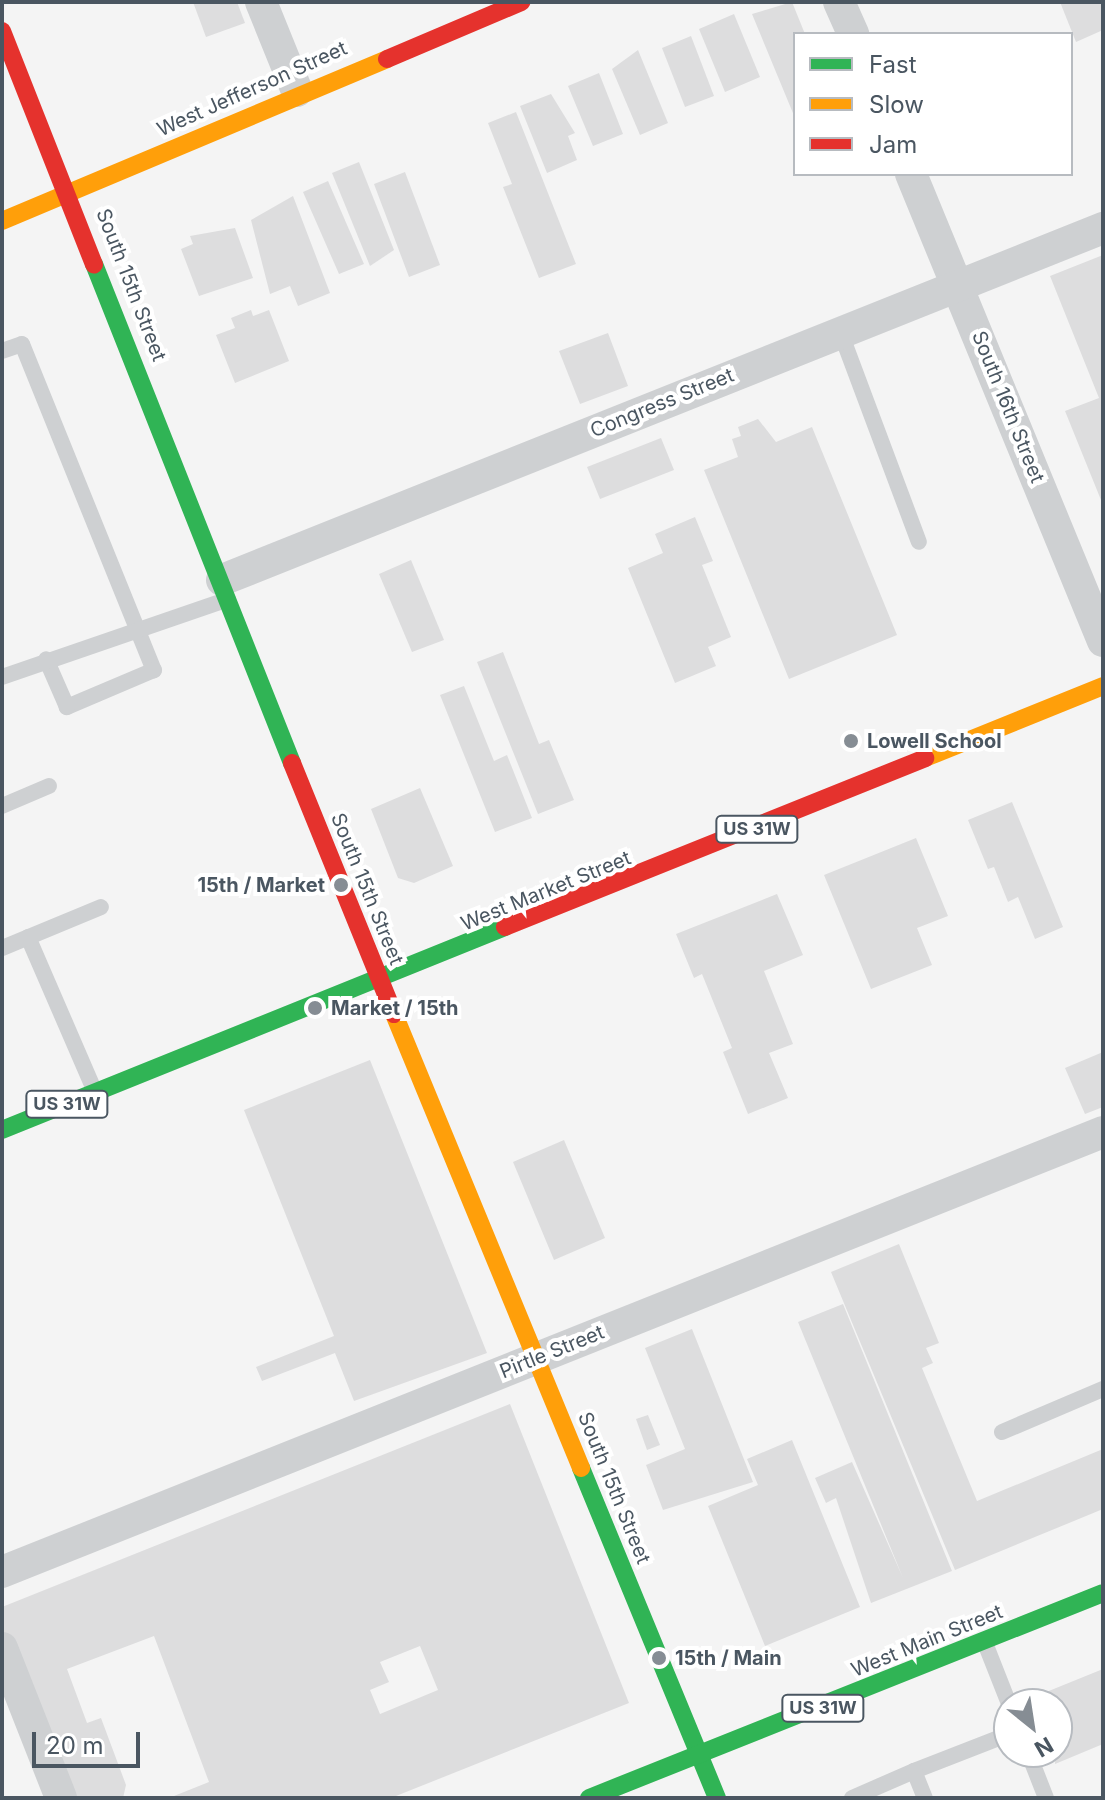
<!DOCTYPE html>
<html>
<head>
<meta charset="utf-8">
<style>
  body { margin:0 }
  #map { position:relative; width:1105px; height:1800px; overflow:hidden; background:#f4f4f4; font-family:Inter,sans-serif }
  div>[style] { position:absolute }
  .building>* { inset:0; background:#ddddde }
  .lane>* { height:16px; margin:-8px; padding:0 8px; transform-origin:8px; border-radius:8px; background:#ced0d2 }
  .street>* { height:32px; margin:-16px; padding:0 16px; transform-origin:16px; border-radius:16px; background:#ced0d2 }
  .fast>* { height:18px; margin:-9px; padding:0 9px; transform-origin:9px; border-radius:9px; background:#30b455 }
  .slow>* { height:18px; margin:-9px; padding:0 9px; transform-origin:9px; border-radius:9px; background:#ff9f0a }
  .jam>* { height:18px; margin:-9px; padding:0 9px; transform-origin:9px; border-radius:9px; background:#e5322d }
  .dots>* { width:22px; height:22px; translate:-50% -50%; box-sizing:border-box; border:4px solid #fff; border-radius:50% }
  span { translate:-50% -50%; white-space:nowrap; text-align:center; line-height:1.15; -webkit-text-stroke:8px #fff; paint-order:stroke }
  .shield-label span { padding:2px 6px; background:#fff; border:2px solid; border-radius:6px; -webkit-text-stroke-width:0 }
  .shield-label { font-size:18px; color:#4a5661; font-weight:700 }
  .street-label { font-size:20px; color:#4a5661 }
  .poi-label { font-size:20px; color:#4a5661; font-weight:700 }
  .left { translate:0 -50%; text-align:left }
  .right { translate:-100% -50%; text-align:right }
  .frame { position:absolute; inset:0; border:4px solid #4a5661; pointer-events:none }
  .legend { position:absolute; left:793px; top:32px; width:280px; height:144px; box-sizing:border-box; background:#fff; border:2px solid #b7bbc0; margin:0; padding:10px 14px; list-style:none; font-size:24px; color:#4a5661 }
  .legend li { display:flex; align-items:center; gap:16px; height:40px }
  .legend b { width:40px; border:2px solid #b7bbc0 }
  .north { position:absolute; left:993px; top:1688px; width:80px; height:80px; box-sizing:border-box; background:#fff; border:2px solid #b7bbc0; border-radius:50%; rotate:150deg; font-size:22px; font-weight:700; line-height:32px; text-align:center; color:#4a5661 }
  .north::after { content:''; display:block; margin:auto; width:28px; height:36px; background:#868d94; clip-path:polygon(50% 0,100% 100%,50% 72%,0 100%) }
  .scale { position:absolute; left:32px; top:1732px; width:108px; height:36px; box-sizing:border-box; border:4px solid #4a5661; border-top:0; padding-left:10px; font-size:24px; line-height:28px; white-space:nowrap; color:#4a5661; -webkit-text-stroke:6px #fff; paint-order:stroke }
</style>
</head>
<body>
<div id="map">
  <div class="building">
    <div style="clip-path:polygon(193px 2px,237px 2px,245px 23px,206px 37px)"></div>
    <div style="clip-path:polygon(792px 2px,805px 34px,795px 34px,795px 118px,752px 14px)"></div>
    <div style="clip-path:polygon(1060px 2px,1103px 2px,1103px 30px,1076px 42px)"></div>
    <div style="clip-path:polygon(734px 14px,760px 77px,725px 92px,699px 29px)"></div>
    <div style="clip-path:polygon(691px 36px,714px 96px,685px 107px,662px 48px)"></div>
    <div style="clip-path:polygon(638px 50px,668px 123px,640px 135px,612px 69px)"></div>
    <div style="clip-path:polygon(599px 73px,623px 134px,593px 146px,568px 86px)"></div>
    <div style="clip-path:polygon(551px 94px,575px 133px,568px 136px,577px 160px,547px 173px,520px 106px)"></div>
    <div style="clip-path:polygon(516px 112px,576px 264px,539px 278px,503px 187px,512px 184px,488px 123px)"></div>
    <div style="clip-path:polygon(359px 162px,394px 250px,370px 266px,332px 173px)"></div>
    <div style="clip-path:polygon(405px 172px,440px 265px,409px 277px,374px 184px)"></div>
    <div style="clip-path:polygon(328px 181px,364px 264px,339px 274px,303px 192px)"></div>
    <div style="clip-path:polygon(293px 196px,330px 293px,298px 306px,290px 286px,270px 294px,251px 220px)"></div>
    <div style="clip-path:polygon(235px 228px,253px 278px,199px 296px,181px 249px,193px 244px,190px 236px)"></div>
    <div style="clip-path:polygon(1103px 255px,1103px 505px,1065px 411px,1099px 398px,1050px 276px)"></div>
    <div style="clip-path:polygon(251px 310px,253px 316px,269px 310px,289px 361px,235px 383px,216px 335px,235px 328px,231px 318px)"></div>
    <div style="clip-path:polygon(608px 333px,628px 386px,580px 404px,559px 351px)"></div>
    <div style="clip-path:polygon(758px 419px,776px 442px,812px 427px,897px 635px,789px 679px,704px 470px,738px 457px,732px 439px,741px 436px,738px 427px)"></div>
    <div style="clip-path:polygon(661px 438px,674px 470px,600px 499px,587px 467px)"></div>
    <div style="clip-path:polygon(695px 517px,713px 561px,702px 565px,731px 637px,708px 647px,716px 666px,675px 683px,628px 568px,663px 553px,655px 534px)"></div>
    <div style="clip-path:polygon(411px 560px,444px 640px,412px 652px,379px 574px)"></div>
    <div style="clip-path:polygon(503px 652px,539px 744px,549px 740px,574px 800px,538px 814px,477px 662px)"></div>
    <div style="clip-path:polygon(464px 686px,494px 761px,507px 755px,532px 818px,495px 832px,440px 695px)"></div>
    <div style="clip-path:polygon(420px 788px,453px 866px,414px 883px,398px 878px,371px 809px)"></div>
    <div style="clip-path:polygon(1012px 802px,1063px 927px,1035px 939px,1018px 897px,1008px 902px,994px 867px,988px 869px,968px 820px)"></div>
    <div style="clip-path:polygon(916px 838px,948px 916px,917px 928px,932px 965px,871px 989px,824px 875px)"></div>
    <div style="clip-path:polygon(777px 894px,803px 955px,764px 971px,793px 1044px,769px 1053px,788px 1098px,748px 1114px,723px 1052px,732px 1048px,702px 974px,694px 978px,676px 934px)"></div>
    <div style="clip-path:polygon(1103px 1052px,1103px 1107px,1085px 1114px,1065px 1068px)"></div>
    <div style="clip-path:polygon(370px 1060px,487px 1353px,354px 1401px,335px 1353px,262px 1381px,256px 1367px,334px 1336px,244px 1110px)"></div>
    <div style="clip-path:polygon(564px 1140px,605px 1238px,554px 1260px,513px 1162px)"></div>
    <div style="clip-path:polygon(899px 1244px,939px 1343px,926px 1348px,933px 1363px,922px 1368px,977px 1501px,1103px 1449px,1103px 1509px,955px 1570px,831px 1272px)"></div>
    <div style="clip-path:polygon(843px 1304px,952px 1571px,871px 1603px,836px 1498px,826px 1503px,815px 1478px,852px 1462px,903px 1578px,798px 1322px)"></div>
    <div style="clip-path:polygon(692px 1329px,753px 1482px,663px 1510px,646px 1465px,685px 1449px,645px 1348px)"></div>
    <div style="clip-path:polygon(evenodd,510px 1404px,629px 1703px,391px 1798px,169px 1798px,209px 1782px,154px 1636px,67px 1669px,87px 1723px,101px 1718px,126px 1785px,123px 1798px,63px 1798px,2px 1644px,2px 1607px,510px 1404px,420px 1646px,438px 1690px,380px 1714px,370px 1690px,389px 1682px,380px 1662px,420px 1646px)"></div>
    <div style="clip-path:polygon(648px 1415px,660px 1445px,647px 1450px,636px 1419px)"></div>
    <div style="clip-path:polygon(792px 1440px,860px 1607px,765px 1646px,708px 1506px,758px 1485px,747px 1459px)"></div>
    <div style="clip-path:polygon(1103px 1669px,1103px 1744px,1055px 1764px,1057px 1704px,1029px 1699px)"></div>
  </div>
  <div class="lane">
    <div style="left:840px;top:331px;width:225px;rotate:69.5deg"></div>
    <div style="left:2px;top:351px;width:21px;rotate:-19deg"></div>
    <div style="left:22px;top:344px;width:352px;rotate:68deg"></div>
    <div style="left:154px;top:670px;width:95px;rotate:157deg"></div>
    <div style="left:67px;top:707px;width:52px;rotate:-113.6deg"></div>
    <div style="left:2px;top:677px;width:239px;rotate:-19deg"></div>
    <div style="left:2px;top:806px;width:51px;rotate:-23.1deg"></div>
    <div style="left:28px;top:937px;width:169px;rotate:66.6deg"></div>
    <div style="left:2px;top:948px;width:107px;rotate:-22.5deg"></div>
    <div style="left:1002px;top:1432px;width:110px;rotate:-23.1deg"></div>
    <div style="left:985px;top:1643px;width:66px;rotate:68.5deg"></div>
    <div style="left:1028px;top:1752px;width:49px;rotate:68.6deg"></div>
    <div style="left:914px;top:1771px;width:102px;rotate:-21.3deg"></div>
    <div style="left:852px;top:1798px;width:68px;rotate:-23.5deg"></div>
    <div style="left:914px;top:1771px;width:29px;rotate:68deg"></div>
  </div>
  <div class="street">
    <div style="left:261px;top:2px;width:96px;rotate:68deg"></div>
    <div style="left:839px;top:2px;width:35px;rotate:66deg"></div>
    <div style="left:911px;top:174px;width:505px;rotate:67.65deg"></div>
    <div style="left:222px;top:580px;width:949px;rotate:-21.78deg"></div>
    <div style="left:2px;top:1572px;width:1186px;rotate:-21.78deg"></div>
    <div style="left:2px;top:1648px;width:161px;rotate:68.5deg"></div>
  </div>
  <div class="fast">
    <div style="left:94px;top:264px;width:537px;rotate:68.36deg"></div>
    <div style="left:2px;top:1130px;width:542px;rotate:-21.98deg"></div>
    <div style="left:581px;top:1468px;width:357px;rotate:67.6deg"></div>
    <div style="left:589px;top:1798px;width:553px;rotate:-21.74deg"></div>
  </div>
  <div class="slow">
    <div style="left:2px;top:221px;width:418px;rotate:-22.8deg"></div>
    <div style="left:925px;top:758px;width:192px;rotate:-22deg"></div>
    <div style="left:394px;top:1014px;width:491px;rotate:67.6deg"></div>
  </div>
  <div class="jam">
    <div style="left:2px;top:31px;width:251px;rotate:68.5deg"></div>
    <div style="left:387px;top:59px;width:146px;rotate:-23deg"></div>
    <div style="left:292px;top:763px;width:271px;rotate:67.9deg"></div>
    <div style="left:505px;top:927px;width:453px;rotate:-21.9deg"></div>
  </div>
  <div class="dots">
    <div style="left:851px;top:741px;background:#868d94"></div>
    <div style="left:341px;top:885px;background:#868d94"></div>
    <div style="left:315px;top:1008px;background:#868d94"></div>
    <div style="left:659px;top:1658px;background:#868d94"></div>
  </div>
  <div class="shield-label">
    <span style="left:757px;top:829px">US 31W</span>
    <span style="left:67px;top:1104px">US 31W</span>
    <span style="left:823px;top:1708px">US 31W</span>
  </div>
  <div class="street-label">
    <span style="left:252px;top:89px;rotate:-24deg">West Jefferson Street</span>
    <span style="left:131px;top:285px;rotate:69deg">South 15th Street</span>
    <span style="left:662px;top:403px;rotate:-22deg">Congress Street</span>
    <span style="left:1008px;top:407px;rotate:68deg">South 16th Street</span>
    <span style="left:367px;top:889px;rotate:68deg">South 15th Street</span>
    <span style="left:546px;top:891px;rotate:-22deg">West Market Street</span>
    <span style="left:552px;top:1352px;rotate:-22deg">Pirtle Street</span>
    <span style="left:614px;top:1488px;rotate:68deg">South 15th Street</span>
    <span style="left:927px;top:1641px;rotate:-22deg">West Main Street</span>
  </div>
  <div class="poi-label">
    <span class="left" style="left:867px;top:741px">Lowell School</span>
    <span class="right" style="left:325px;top:885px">15th / Market</span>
    <span class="left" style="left:331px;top:1008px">Market / 15th</span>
    <span class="left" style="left:675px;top:1658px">15th / Main</span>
  </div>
  <div class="frame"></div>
  <ul class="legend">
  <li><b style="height:10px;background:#30b455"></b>Fast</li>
  <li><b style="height:10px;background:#ff9f0a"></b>Slow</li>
  <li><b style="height:10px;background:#e5322d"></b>Jam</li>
  </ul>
  <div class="north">N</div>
  <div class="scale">20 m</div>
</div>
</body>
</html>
